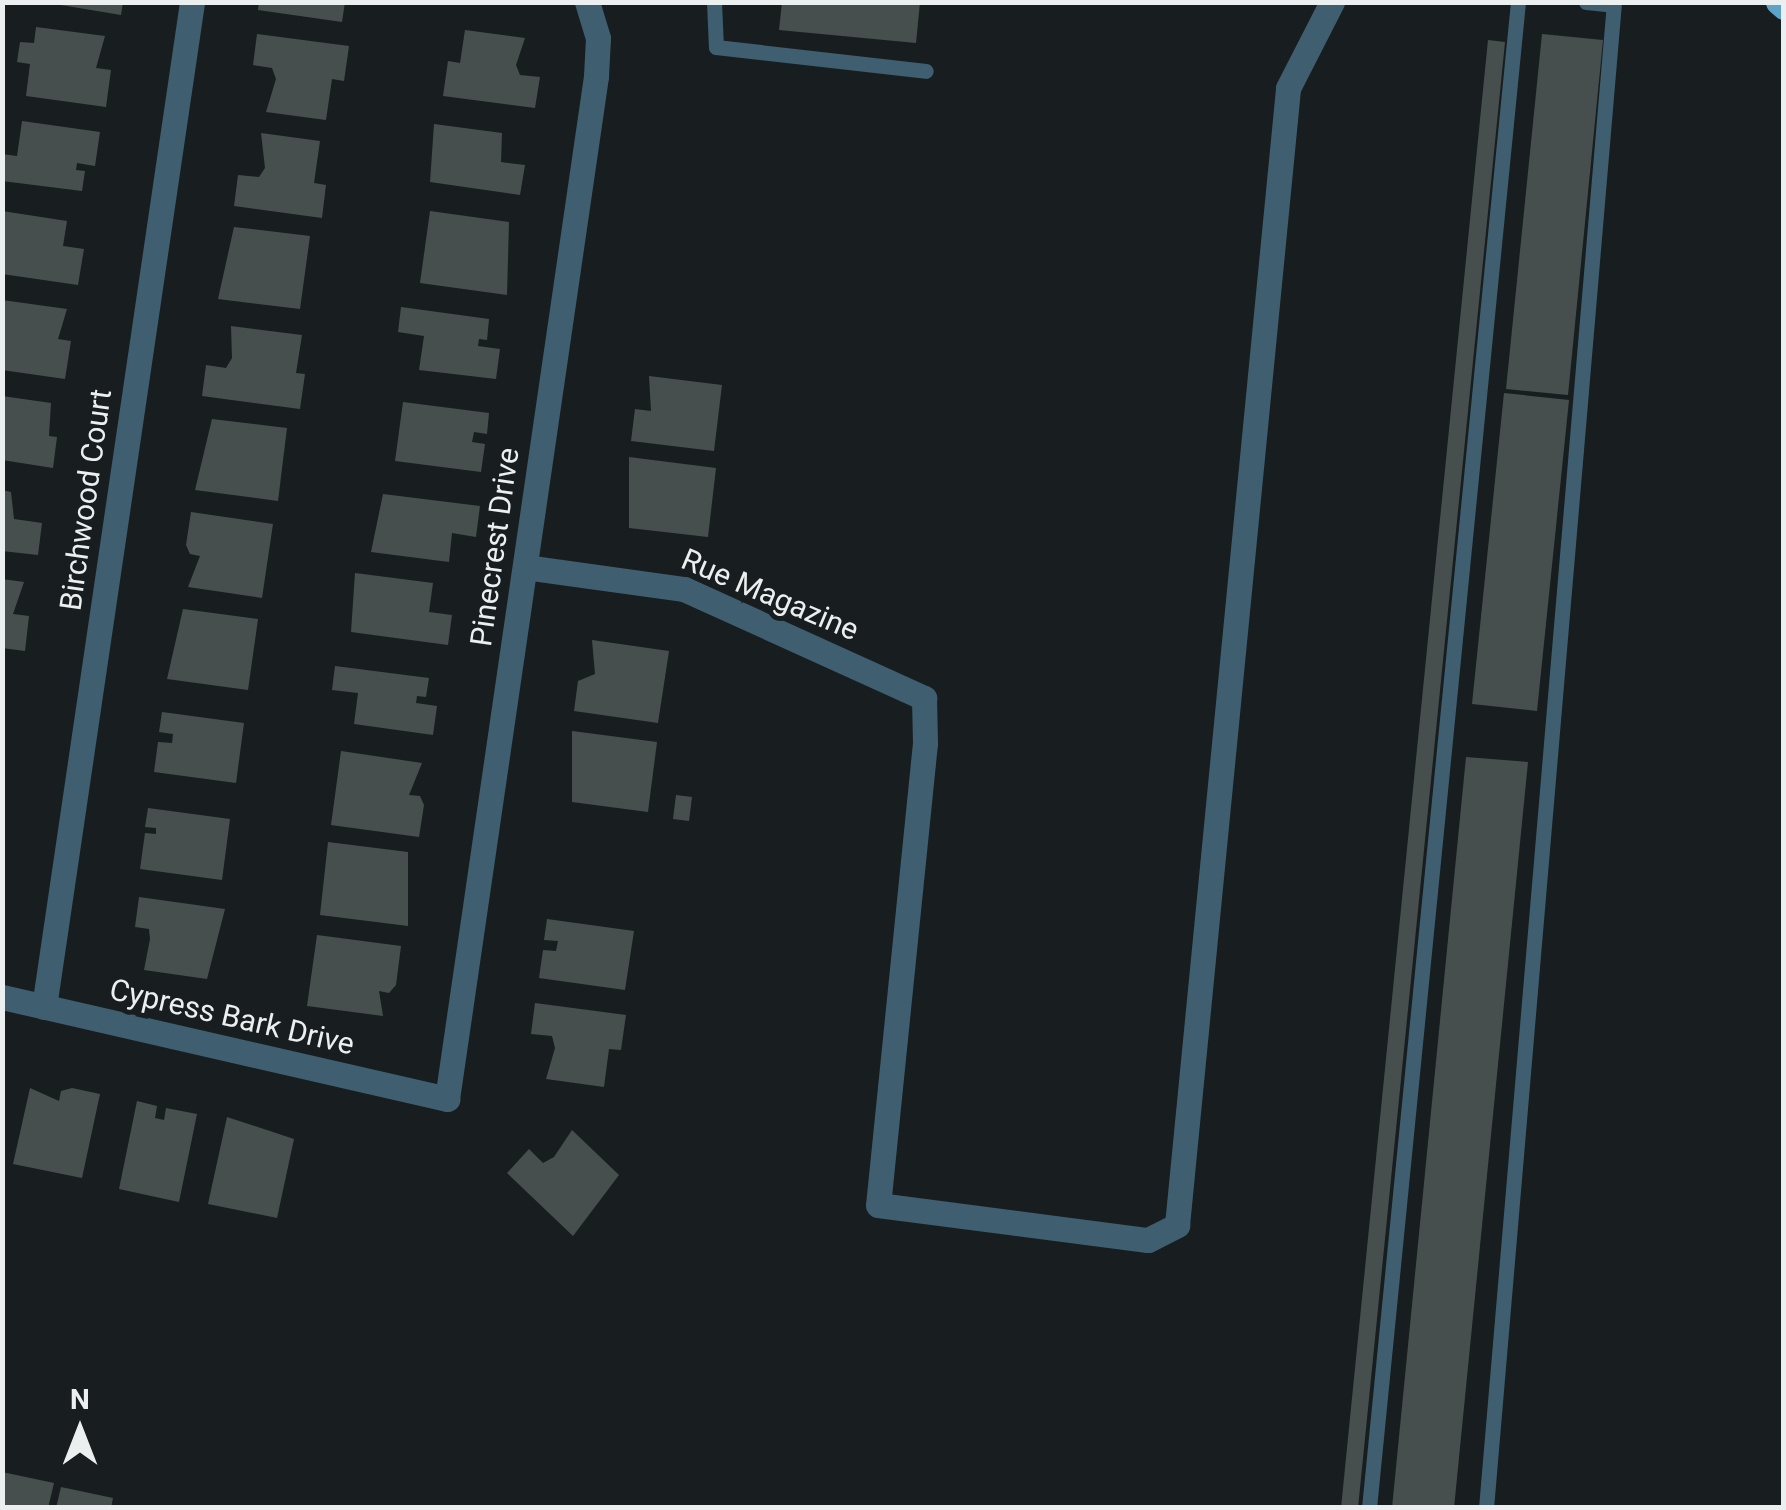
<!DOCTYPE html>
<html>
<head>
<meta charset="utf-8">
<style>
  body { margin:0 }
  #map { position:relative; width:1786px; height:1510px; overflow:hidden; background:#181e20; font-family:Roboto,sans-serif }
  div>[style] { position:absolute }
  .building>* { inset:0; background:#474f4e }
  .service>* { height:15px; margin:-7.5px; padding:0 7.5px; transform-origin:7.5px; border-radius:7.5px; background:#3f5f71 }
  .minor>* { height:25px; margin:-12.5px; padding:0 12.5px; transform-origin:12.5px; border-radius:12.5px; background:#3f5f71 }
  .primary>* { height:25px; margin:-12.5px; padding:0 12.5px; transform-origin:12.5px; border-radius:12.5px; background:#5da2c7 }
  span { translate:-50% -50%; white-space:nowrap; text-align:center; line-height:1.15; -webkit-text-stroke:10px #181e20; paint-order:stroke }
  .street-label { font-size:30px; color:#ebeff0 }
  .frame { position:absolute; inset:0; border:5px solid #ebeff0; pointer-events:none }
  .north { position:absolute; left:30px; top:1380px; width:100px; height:100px; -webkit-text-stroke:8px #181e20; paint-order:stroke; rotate:0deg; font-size:28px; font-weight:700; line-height:40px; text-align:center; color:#ebeff0 }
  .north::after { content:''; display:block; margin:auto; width:35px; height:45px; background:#ebeff0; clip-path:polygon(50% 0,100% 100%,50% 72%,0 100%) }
</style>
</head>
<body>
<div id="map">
  <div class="building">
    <div style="clip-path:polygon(43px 2px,123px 2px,121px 15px)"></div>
    <div style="clip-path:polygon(259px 2px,345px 2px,342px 22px,258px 10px)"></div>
    <div style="clip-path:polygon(782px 2px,920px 2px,916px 43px,779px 30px)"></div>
    <div style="clip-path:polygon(36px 27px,105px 36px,96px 68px,111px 70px,106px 107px,26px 96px,30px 64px,17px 62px,20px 42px,34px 43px)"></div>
    <div style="clip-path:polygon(465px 30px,525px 38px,516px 65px,520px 75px,540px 77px,535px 108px,443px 96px,448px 61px,460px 63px)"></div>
    <div style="clip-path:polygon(257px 34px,349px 46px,344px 81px,332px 79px,326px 120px,266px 112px,276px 79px,272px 68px,253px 65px)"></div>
    <div style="clip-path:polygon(1542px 34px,1603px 40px,1568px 395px,1506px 389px)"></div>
    <div style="clip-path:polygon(1488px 40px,1505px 42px,1358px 1508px,1341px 1508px)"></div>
    <div style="clip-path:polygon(22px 121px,100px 132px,95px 166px,77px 163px,76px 170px,85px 171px,82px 191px,2px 181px,2px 154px,17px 156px)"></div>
    <div style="clip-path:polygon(434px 124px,502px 133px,501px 162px,525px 165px,520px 195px,430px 182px)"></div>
    <div style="clip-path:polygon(261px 133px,320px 141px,314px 183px,326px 185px,322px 218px,234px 206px,238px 175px,259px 177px,265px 168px)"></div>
    <div style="clip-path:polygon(2px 211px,67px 221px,63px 246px,84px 249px,78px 285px,2px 274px)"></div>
    <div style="clip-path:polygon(430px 211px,509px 222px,507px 295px,420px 283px)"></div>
    <div style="clip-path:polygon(234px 227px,310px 236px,300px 309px,218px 299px)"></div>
    <div style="clip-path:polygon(2px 300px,67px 309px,58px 339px,71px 341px,65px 379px,2px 370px)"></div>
    <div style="clip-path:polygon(401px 307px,489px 319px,487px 340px,479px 339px,478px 346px,500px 349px,496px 379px,419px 370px,424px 336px,398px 332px)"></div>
    <div style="clip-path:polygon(231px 326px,302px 335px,296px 373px,305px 374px,300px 409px,202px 396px,206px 365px,226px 368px,232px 358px)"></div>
    <div style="clip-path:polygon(649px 376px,722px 385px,714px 451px,631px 441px,635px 409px,651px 411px)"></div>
    <div style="clip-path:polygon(1504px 393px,1569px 400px,1537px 711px,1472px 704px)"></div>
    <div style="clip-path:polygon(2px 396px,51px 403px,49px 436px,57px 437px,53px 468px,2px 460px)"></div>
    <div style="clip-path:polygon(403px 402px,489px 413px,487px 434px,474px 432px,472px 442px,485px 444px,481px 472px,395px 461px)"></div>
    <div style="clip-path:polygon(212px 419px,287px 428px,278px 501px,195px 490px)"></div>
    <div style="clip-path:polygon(629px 457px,716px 468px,708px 537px,629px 528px)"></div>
    <div style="clip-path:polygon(2px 490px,11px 492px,14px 519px,42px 523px,38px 555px,2px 551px)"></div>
    <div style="clip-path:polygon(383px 494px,480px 506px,476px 537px,452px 533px,449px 562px,371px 552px)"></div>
    <div style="clip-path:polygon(191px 512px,273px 524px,262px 598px,188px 587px,200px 556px,190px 554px,186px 545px)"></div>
    <div style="clip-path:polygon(355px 573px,433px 583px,429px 612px,452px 615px,448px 645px,351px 632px)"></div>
    <div style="clip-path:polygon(2px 579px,24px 582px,13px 614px,29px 616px,25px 651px,2px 648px)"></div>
    <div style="clip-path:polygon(183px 609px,258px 619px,248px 690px,167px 679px)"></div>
    <div style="clip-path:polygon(592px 640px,669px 651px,658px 723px,574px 711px,578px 681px,595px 674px)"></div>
    <div style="clip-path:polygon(335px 666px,429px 678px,426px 697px,417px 696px,416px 703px,437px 706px,433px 735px,354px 724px,358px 693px,332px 690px)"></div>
    <div style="clip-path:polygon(162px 712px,244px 723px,236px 783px,154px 772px,158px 742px,172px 743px,173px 734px,159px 732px)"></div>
    <div style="clip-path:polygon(572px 731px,657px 742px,648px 812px,572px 802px)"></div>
    <div style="clip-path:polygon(341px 751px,422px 763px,409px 795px,420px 796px,424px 805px,419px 837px,331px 825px)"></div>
    <div style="clip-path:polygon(1466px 757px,1528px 762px,1454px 1508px,1392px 1508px)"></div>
    <div style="clip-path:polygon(676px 795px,692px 797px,689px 821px,673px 819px)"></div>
    <div style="clip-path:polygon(148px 808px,230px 819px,222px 880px,140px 869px,145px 833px,156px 834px,156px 828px,145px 827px)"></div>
    <div style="clip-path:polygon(328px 842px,408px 852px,408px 926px,320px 915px)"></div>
    <div style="clip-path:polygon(139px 897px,225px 909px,207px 979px,144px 970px,150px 939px,149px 929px,135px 927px)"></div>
    <div style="clip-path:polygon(547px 919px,634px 931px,625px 990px,539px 978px,543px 950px,556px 951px,558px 941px,544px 940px)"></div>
    <div style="clip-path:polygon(317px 935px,401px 946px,396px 985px,389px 993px,379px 991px,383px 1016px,307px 1006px)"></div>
    <div style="clip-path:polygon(535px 1003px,626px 1015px,621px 1050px,609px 1049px,604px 1087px,546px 1079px,555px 1048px,552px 1036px,531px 1034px)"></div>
    <div style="clip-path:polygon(30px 1088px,59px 1101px,61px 1091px,72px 1088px,100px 1094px,82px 1178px,13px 1164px)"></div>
    <div style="clip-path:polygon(137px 1101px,157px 1106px,155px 1118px,164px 1120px,166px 1108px,197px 1114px,179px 1202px,119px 1189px)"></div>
    <div style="clip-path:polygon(227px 1117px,294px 1139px,277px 1218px,208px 1204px)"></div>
    <div style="clip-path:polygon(572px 1130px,619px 1175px,573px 1236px,507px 1173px,529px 1149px,543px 1163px,554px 1157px)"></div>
    <div style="clip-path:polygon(2px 1472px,54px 1483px,48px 1508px,2px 1508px)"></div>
    <div style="clip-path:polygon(61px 1487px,113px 1498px,111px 1508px,56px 1508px)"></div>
  </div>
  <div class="service">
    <div style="left:714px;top:2px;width:45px;rotate:87.5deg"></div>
    <div style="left:716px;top:47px;width:211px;rotate:6.5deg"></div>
    <div style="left:1586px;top:2px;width:27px;rotate:6deg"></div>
    <div style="left:1369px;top:1508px;width:1513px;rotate:-84.35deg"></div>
    <div style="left:1486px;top:1508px;width:1511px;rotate:-85.14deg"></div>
  </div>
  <div class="minor">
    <div style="left:525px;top:567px;width:161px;rotate:7.9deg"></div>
    <div style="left:684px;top:589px;width:264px;rotate:24.4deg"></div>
    <div style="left:924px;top:698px;width:45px;rotate:88.7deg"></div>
    <div style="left:925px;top:743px;width:464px;rotate:95.8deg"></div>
    <div style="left:878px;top:1205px;width:272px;rotate:7.4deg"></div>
    <div style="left:1148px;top:1240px;width:33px;rotate:-27deg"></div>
    <div style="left:1177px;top:1225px;width:1142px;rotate:-84.42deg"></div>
    <div style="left:1288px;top:88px;width:97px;rotate:-62.9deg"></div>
    <div style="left:2px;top:997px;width:457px;rotate:12.9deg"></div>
    <div style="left:447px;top:1099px;width:1034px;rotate:-81.71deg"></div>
    <div style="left:596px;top:76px;width:38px;rotate:-87deg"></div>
    <div style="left:598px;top:38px;width:38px;rotate:-107deg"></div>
    <div style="left:44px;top:1007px;width:1016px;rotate:-81.62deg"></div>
  </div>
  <div class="primary">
    <div style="left:1778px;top:2px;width:8px;rotate:40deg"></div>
  </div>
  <div class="street-label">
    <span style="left:86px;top:500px;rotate:-82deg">Birchwood Court</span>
    <span style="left:495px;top:547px;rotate:-82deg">Pinecrest Drive</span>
    <span style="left:770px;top:595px;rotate:23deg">Rue Magazine</span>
    <span style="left:232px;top:1017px;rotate:13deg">Cypress Bark Drive</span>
  </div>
  <div class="frame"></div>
  <div class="north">N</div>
</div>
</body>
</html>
